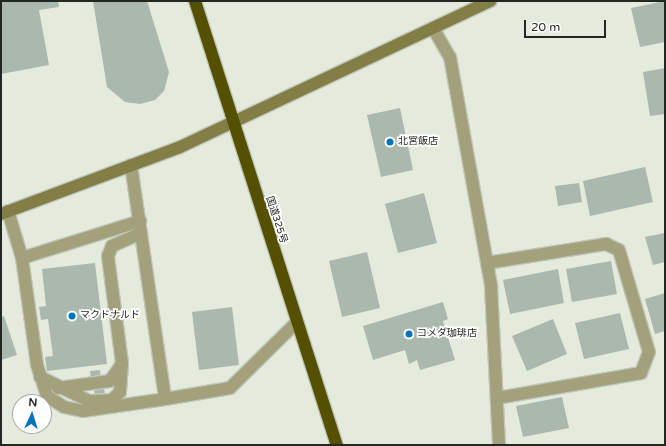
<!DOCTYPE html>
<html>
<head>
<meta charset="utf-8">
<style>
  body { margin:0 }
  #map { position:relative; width:666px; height:446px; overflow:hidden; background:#e4ebdd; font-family:"Varela Round","Noto Sans JP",sans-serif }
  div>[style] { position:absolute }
  .building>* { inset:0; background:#abb8ae }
  .roads { filter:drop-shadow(1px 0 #c1c8bb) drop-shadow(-1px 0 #c1c8bb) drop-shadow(0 1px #c1c8bb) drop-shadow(0 -1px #c1c8bb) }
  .lane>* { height:12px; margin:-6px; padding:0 6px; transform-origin:6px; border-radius:6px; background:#a3a17c }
  .street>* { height:12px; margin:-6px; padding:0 6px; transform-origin:6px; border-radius:6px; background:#a3a17c }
  .secondary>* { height:12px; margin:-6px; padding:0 6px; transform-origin:6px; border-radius:6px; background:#827e46 }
  .highway>* { height:12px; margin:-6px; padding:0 6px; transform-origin:6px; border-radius:6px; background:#554f00 }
  .dots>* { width:11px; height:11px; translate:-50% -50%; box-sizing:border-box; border:2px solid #fff; border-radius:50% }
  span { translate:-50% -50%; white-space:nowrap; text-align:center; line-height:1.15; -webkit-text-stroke:3.5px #fff; paint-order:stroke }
  .poi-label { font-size:10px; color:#242721 }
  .left { translate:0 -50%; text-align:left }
  .street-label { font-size:10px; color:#242721 }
  .frame { position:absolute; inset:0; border:2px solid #242721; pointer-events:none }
  .north { position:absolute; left:12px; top:394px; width:40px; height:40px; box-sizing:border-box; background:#fff; border:1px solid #a7a9a6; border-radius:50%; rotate:4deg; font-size:11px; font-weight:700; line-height:16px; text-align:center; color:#242721 }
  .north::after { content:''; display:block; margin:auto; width:14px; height:18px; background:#0073bd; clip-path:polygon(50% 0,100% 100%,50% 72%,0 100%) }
  .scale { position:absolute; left:524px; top:20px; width:82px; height:18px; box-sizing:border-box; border:2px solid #242721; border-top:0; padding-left:5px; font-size:12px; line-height:14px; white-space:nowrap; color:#242721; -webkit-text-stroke:3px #fff; paint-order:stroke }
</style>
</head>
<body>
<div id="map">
  <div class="building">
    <div style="clip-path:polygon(1px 1px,58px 1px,59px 7px,39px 10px,49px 65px,1px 74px)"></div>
    <div style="clip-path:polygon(93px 1px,147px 1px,169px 72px,164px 91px,155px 100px,140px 104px,125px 102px,107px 87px)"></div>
    <div style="clip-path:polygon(665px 1px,665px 42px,640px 47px,631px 8px)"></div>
    <div style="clip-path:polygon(665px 68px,665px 114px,650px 116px,643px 72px)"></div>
    <div style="clip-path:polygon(400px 108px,413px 170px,381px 177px,367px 115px)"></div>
    <div style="clip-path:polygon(645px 167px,653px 202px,590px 216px,583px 181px)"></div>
    <div style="clip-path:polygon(579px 183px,582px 202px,558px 206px,555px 186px)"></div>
    <div style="clip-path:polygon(424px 193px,437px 243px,398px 253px,385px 204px)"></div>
    <div style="clip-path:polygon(665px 233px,665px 262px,653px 265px,645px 237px)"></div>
    <div style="clip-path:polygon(367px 252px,380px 308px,342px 317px,329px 261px)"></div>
    <div style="clip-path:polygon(611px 261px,617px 294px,572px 302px,566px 269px)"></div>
    <div style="clip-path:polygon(95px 263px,107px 364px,47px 371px,45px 357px,53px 356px,48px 319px,41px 320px,39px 307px,46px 306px,42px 269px)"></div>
    <div style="clip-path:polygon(558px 269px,564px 303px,510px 314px,503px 280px)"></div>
    <div style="clip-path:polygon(665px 293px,665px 331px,655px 334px,645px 299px)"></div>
    <div style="clip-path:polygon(443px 302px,448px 319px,443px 321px,455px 360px,420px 370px,417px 360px,409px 364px,405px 350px,373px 360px,363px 326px)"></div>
    <div style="clip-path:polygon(232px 307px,239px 365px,199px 370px,192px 312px)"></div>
    <div style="clip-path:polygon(620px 313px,629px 349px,584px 359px,575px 323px)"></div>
    <div style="clip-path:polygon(4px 316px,17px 355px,1px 360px,1px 317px)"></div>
    <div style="clip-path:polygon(553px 319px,567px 354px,527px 371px,512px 336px)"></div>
    <div style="clip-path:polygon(100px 370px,101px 379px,91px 380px,90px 371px)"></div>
    <div style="clip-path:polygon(104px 387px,105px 396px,95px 397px,94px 388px)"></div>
    <div style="clip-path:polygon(562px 397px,569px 428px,523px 437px,516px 406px)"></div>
  </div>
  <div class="roads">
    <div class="lane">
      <div style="left:131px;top:165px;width:236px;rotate:81.7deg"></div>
      <div style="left:165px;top:399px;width:66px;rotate:-9.6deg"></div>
      <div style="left:230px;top:388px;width:94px;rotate:-44.6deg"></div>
      <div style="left:8px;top:211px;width:49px;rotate:73.4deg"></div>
      <div style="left:22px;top:258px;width:108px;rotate:82deg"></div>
      <div style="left:37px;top:365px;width:33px;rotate:72deg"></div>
      <div style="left:47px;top:396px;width:20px;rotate:33deg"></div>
      <div style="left:64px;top:407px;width:19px;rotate:12deg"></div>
      <div style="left:83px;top:411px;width:83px;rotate:-8.3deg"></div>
      <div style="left:22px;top:258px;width:124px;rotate:-17.4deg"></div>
      <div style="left:40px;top:377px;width:55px;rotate:26.1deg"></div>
      <div style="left:89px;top:401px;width:23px;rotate:-2deg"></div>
      <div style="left:112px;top:400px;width:11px;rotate:-45deg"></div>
      <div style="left:120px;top:392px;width:29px;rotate:-86deg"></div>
      <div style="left:122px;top:363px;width:108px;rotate:-97.5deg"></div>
      <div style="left:108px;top:256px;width:11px;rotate:-68deg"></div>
      <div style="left:112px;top:246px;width:32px;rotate:-24deg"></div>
      <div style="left:58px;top:388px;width:52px;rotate:-7.7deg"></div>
      <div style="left:110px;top:381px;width:21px;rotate:-55deg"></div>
    </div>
    <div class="street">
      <div style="left:433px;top:28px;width:34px;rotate:60deg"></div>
      <div style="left:450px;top:57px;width:233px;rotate:79.8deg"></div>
      <div style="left:491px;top:286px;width:159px;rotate:87.1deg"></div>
      <div style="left:487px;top:263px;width:121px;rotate:-9.1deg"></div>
      <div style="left:606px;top:244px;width:14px;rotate:25deg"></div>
      <div style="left:619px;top:250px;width:106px;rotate:73.6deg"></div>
      <div style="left:649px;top:352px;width:22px;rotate:111deg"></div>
      <div style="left:641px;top:373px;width:145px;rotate:170.1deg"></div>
    </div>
    <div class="secondary">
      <div style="left:1px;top:214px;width:191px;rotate:-20.5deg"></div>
      <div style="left:180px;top:147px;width:343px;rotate:-25.2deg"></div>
    </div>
    <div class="highway">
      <div style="left:195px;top:1px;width:466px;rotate:72.3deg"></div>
    </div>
  </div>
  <div class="dots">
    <div style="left:390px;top:142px;background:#0073bd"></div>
    <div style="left:72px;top:316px;background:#0073bd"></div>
    <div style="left:409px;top:334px;background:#0073bd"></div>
  </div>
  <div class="poi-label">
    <span class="left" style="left:398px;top:142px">北宮飯店</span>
    <span class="left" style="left:80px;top:316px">マクドナルド</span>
    <span class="left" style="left:417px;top:334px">コメダ珈琲店</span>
  </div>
  <div class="street-label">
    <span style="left:276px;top:220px;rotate:72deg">国道325号</span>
  </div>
  <div class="frame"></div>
  <div class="north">N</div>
  <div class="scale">20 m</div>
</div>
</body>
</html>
